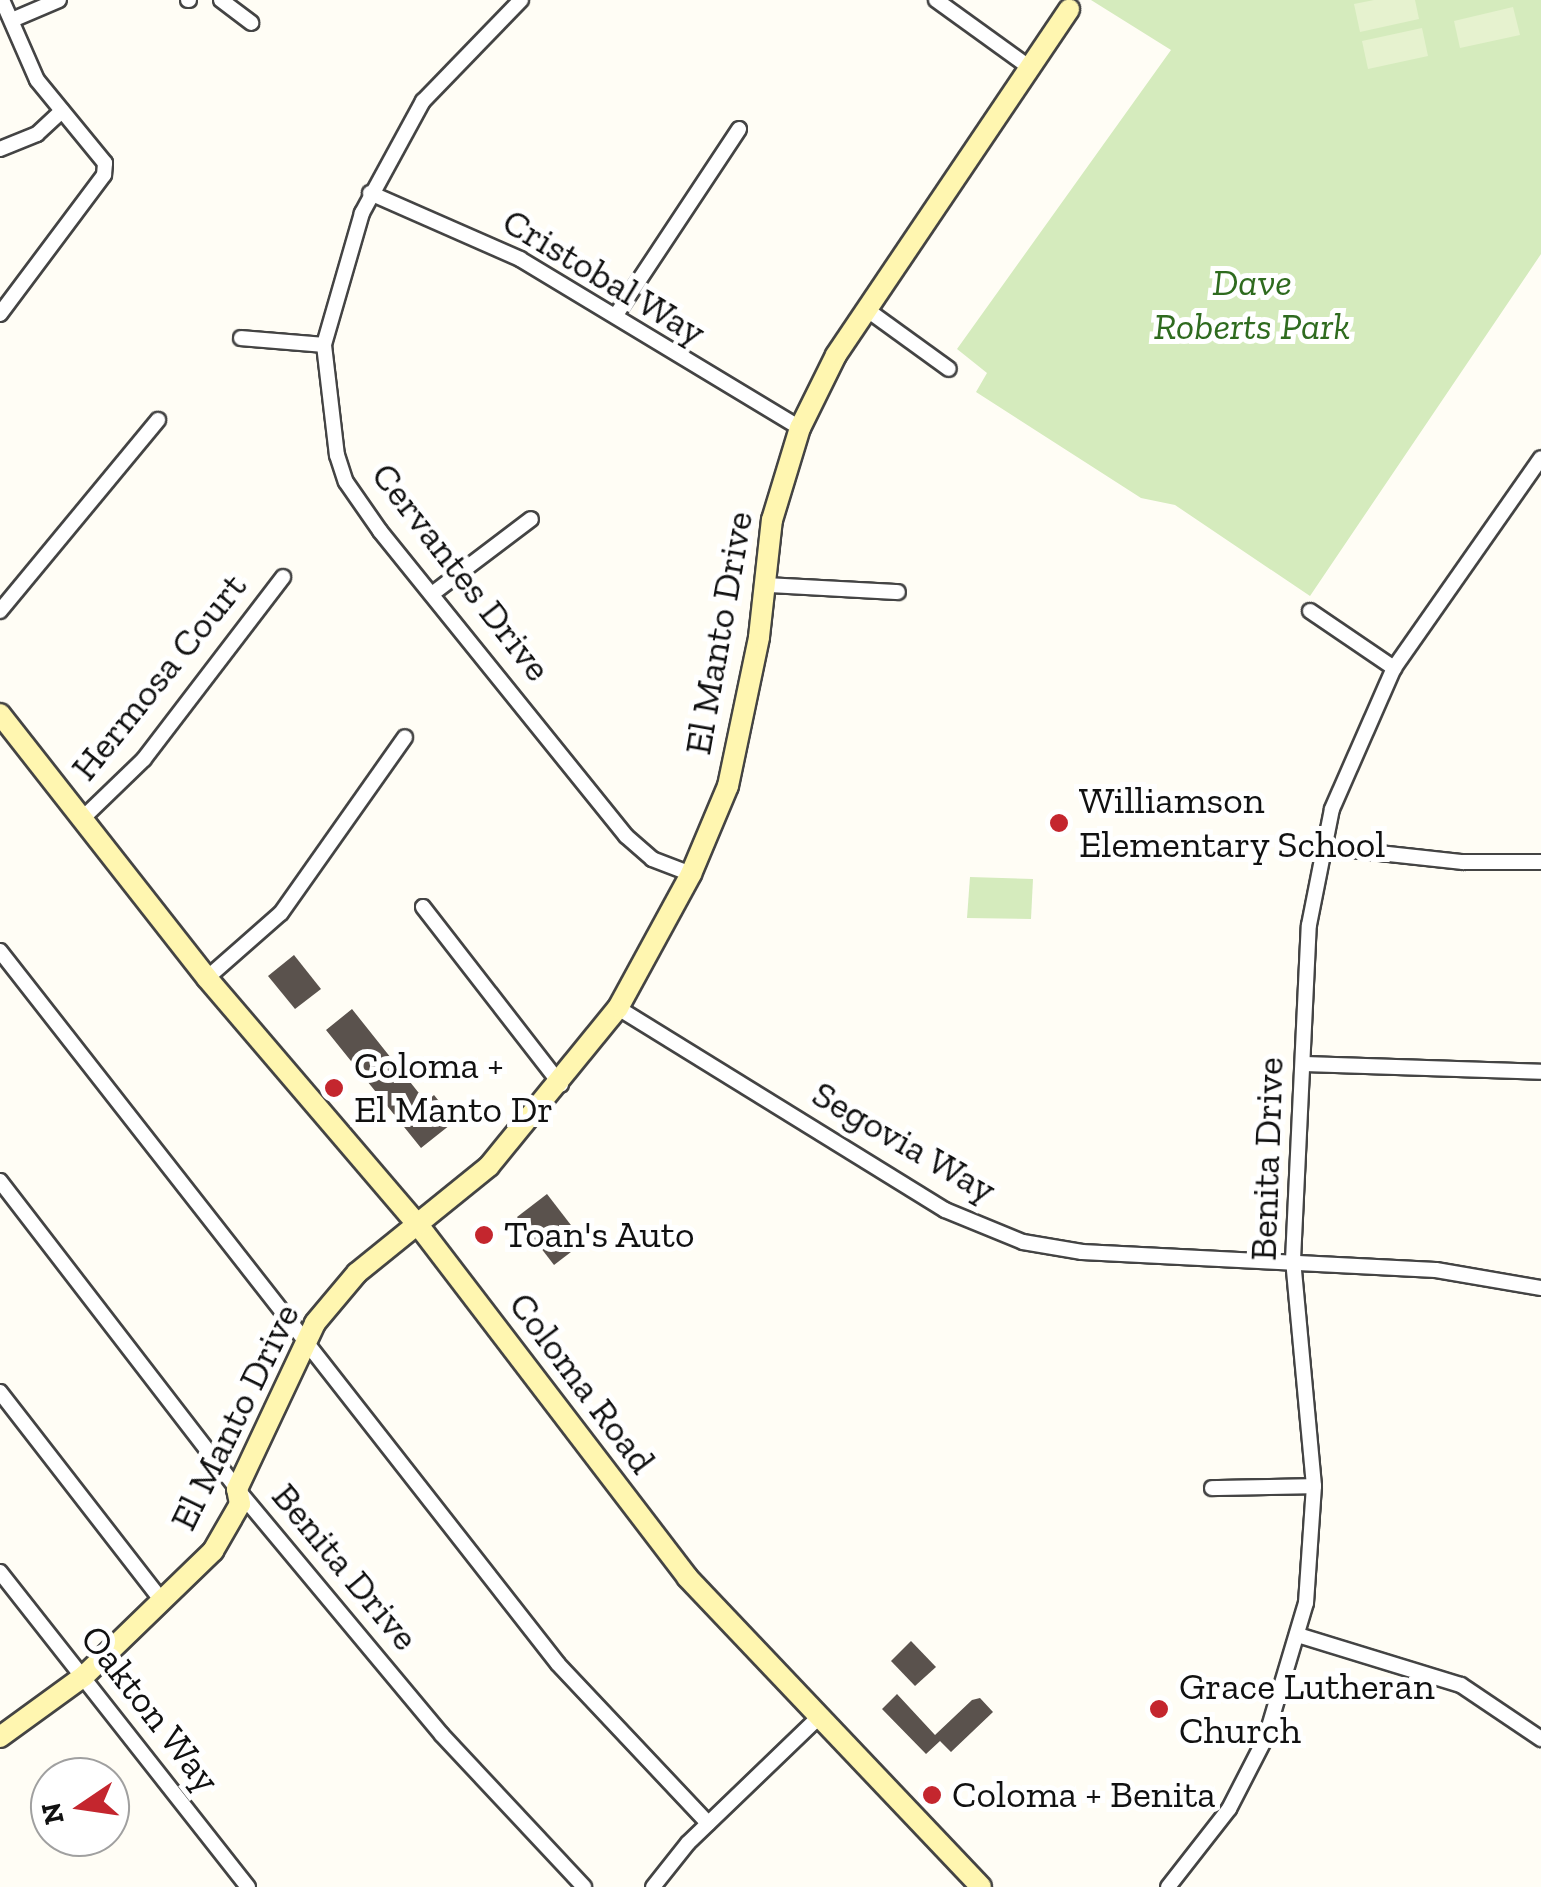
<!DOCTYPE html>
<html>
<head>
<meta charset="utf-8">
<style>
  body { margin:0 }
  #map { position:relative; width:1541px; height:1887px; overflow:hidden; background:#fffdf5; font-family:"Zilla Slab",serif }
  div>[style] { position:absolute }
  .green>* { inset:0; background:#d5ebbd }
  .pitch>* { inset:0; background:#e6f2cf }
  .building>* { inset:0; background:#5a524d }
  .roads { filter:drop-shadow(2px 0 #444) drop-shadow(-2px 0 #444) drop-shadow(0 2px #444) drop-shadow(0 -2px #444) }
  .street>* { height:14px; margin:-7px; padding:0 7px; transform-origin:7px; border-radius:7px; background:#fff }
  .secondary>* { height:20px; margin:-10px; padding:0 10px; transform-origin:10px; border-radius:10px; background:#fff6b0 }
  .dots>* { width:28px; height:28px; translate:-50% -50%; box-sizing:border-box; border:5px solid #fff; border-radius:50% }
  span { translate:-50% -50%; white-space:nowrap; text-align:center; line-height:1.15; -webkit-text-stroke:10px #fff; paint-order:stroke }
  .street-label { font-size:38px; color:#111 }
  .park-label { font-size:38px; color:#2f6b1f; font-style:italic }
  .poi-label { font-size:38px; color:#111 }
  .left { translate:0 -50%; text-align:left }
  .north { position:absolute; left:30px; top:1757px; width:100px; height:100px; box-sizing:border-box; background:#fff; border:2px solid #a0a0a0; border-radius:50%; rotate:257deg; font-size:28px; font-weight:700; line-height:40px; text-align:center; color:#111 }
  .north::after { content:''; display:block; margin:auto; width:35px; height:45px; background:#c4262e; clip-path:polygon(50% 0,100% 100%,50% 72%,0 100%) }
</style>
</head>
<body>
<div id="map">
  <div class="green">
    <div style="clip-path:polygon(1091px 0,1541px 0,1541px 254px,1310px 596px,1175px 505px,1141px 498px,976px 392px,987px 373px,957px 349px,1171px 50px)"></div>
    <div style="clip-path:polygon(970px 877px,1033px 879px,1031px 919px,967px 918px)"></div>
  </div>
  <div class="pitch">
    <div style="clip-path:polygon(1374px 0,1415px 0,1419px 19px,1360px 32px,1354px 4px)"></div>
    <div style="clip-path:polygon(1513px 7px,1520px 35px,1460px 48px,1454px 21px)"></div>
    <div style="clip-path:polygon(1422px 28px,1428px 56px,1368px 69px,1362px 41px)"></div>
  </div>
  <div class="building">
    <div style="clip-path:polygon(294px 955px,321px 989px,295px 1009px,268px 976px)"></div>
    <div style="clip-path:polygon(352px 1009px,426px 1102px,434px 1095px,455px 1121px,421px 1148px,326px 1030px)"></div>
    <div style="clip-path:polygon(547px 1194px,584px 1242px,554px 1265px,517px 1217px)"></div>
    <div style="clip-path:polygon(911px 1641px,936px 1667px,915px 1686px,891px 1661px)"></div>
    <div style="clip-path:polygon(897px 1694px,935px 1735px,972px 1700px,980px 1698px,993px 1712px,951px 1752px,940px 1741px,926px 1754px,882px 1709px)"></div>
  </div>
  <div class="roads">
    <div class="street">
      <div style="left:188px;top:0;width:1px"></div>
      <div style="left:221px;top:0;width:38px;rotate:37deg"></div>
      <div style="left:521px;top:0;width:141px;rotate:134.1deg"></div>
      <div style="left:423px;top:101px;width:128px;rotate:118.6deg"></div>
      <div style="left:362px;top:213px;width:137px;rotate:106.1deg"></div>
      <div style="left:324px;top:345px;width:111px;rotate:83.3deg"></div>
      <div style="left:337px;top:455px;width:28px;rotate:72deg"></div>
      <div style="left:346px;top:482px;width:60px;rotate:55.2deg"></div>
      <div style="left:380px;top:531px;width:392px;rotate:51.1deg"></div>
      <div style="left:626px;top:836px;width:35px;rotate:41deg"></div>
      <div style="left:652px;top:859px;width:42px;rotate:21deg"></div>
      <div style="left:936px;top:0;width:115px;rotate:35.8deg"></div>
      <div style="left:12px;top:20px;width:51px;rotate:-23.1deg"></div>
      <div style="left:0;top:149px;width:40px;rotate:-22deg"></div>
      <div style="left:37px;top:134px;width:34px;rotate:-43deg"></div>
      <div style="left:370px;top:193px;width:164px;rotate:23.7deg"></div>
      <div style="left:520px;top:259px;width:327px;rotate:31.1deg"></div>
      <div style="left:866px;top:309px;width:102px;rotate:35.9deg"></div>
      <div style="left:0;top:314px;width:174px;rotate:-53.2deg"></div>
      <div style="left:104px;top:175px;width:12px;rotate:-85deg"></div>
      <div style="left:105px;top:163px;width:107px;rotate:-129.3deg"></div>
      <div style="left:37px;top:80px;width:87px;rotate:-113.6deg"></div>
      <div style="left:616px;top:315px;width:223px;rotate:-56.5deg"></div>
      <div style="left:241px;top:338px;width:83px;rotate:4.8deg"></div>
      <div style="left:768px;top:585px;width:130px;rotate:3.1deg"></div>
      <div style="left:432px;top:594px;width:124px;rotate:-37.1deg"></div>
      <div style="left:0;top:611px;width:248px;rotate:-50.4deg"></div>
      <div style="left:1310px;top:611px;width:102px;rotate:34.2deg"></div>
      <div style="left:84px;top:817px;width:83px;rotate:-44deg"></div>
      <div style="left:144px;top:759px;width:229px;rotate:-52.6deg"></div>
      <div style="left:1324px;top:847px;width:140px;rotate:6.2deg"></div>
      <div style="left:1463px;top:862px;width:78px"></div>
      <div style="left:423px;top:907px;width:225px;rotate:52.2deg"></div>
      <div style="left:0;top:951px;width:905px;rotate:51.95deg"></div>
      <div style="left:558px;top:1664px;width:219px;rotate:46.7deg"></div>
      <div style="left:207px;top:978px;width:98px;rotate:-41.3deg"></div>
      <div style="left:281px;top:913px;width:215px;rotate:-54.8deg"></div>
      <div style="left:618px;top:1008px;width:384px;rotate:31.7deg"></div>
      <div style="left:945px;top:1210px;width:84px;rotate:22.3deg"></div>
      <div style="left:1023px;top:1242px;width:60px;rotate:9.6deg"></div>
      <div style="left:1082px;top:1252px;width:354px;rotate:2.9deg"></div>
      <div style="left:1436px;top:1270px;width:107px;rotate:9.7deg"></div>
      <div style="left:1304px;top:1064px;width:237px;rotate:1.9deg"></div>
      <div style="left:0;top:1181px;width:389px;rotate:52.4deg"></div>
      <div style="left:237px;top:1489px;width:320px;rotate:50.2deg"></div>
      <div style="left:442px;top:1735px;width:208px;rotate:46.9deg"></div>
      <div style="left:0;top:1392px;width:264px;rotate:52.2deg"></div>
      <div style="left:1212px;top:1488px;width:102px;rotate:-1.1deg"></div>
      <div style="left:0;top:1572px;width:401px;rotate:51.8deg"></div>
      <div style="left:1298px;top:1635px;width:170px;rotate:17.1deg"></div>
      <div style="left:1461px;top:1685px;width:97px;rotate:34deg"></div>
      <div style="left:653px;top:1887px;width:56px;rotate:-51.5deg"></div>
      <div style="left:688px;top:1843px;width:179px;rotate:-43.9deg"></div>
      <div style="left:1168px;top:1887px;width:99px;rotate:-52deg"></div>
      <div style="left:1229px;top:1809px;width:81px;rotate:-62.8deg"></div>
      <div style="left:1266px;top:1737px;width:140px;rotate:-73.4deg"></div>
      <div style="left:1306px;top:1603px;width:117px;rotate:-86.1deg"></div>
      <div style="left:1314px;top:1486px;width:227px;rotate:-95.3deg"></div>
      <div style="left:1293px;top:1260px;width:335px;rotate:-87.3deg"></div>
      <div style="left:1309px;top:925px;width:118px;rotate:-78.8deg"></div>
      <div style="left:1332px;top:809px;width:154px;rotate:-66.3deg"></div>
      <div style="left:1394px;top:668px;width:256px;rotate:-55deg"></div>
    </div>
    <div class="secondary">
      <div style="left:0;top:714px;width:335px;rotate:51.9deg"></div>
      <div style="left:207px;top:978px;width:326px;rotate:49.5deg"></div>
      <div style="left:419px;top:1226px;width:442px;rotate:52.6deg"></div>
      <div style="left:687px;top:1577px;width:427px;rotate:46.5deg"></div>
      <div style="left:0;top:1737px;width:104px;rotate:-36deg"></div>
      <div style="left:84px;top:1676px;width:180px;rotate:-44.1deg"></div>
      <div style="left:213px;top:1551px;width:54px;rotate:-60.1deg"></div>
      <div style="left:240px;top:1504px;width:15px;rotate:-101deg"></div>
      <div style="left:237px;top:1489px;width:183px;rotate:-64.8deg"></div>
      <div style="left:315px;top:1323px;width:65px;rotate:-50deg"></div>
      <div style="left:357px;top:1273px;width:170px;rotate:-39deg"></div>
      <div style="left:489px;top:1166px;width:204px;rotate:-50.8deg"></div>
      <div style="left:618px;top:1008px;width:153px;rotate:-61.4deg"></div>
      <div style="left:691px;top:874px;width:95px;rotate:-67.2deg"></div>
      <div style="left:728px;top:786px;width:152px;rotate:-78.2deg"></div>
      <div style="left:759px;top:637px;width:118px;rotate:-83.7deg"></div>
      <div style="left:772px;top:520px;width:96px;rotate:-73.1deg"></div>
      <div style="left:800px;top:428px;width:81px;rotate:-63.7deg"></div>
      <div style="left:836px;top:355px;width:417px;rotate:-56deg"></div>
    </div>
  </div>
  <div class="dots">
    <div style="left:1059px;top:823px;background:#c4262e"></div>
    <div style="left:334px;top:1088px;background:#c4262e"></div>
    <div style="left:484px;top:1235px;background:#c4262e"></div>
    <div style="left:1159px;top:1709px;background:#c4262e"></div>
    <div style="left:932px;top:1795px;background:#c4262e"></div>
  </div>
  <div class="street-label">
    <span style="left:604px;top:277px;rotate:31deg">Cristobal Way</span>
    <span style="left:461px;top:572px;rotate:52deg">Cervantes Drive</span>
    <span style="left:719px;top:633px;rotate:-80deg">El Manto Drive</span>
    <span style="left:159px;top:677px;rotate:-51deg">Hermosa Court</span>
    <span style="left:904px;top:1142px;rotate:30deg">Segovia Way</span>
    <span style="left:1267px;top:1159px;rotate:-88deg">Benita Drive</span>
    <span style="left:582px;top:1383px;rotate:53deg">Coloma Road</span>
    <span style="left:235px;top:1417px;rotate:-64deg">El Manto Drive</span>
    <span style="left:345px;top:1567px;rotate:50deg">Benita Drive</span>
    <span style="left:150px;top:1709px;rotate:52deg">Oakton Way</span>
  </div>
  <div class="park-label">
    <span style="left:1252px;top:305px">Dave<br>Roberts Park</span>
  </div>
  <div class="poi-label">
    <span class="left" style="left:1079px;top:823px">Williamson<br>Elementary School</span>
    <span class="left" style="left:354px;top:1088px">Coloma +<br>El Manto Dr</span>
    <span class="left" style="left:504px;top:1235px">Toan's Auto</span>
    <span class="left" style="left:1179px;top:1709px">Grace Lutheran<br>Church</span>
    <span class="left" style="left:952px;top:1795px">Coloma + Benita</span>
  </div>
  <div class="north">N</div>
</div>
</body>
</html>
